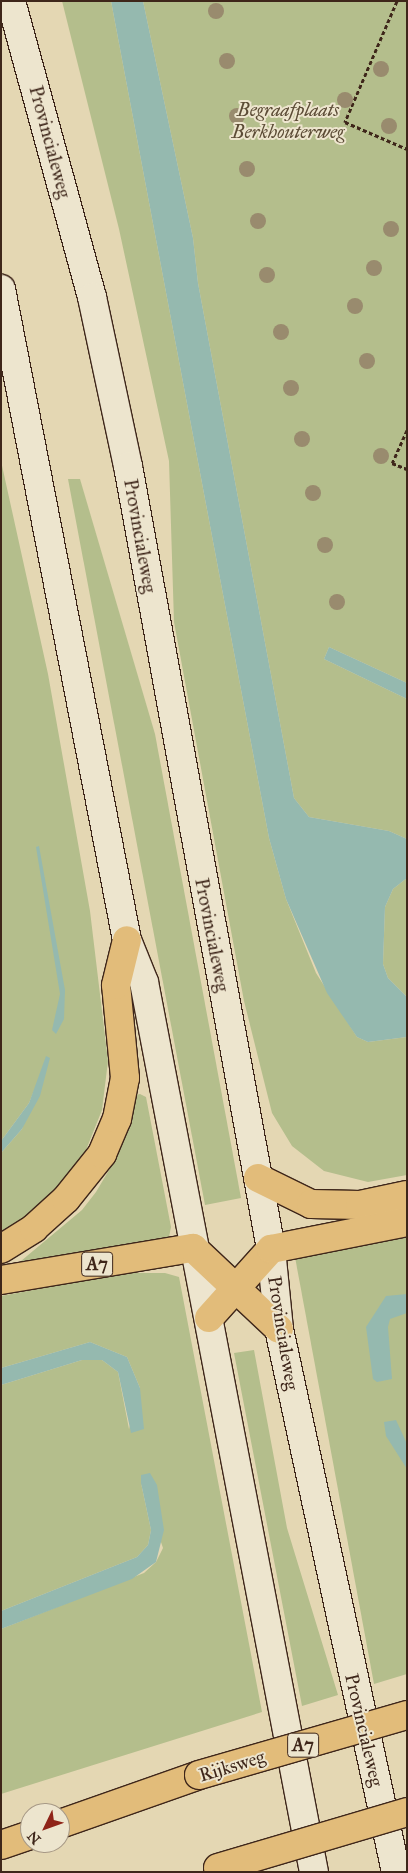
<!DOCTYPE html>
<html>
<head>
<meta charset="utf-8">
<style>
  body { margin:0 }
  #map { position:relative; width:408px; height:1873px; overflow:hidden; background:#e4d7b3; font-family:"IM FELL Great Primer",serif }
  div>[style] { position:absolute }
  .green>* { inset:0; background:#b4be8c }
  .water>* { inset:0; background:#95b9af }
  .path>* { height:3px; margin-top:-1.5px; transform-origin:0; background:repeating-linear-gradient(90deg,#3e261a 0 4px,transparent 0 6.5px) }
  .roads { filter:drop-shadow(1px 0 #3e261a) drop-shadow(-1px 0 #3e261a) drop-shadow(0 1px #3e261a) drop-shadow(0 -1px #3e261a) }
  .secondary>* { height:28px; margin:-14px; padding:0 14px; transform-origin:14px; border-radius:14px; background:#ede5ce }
  .motorway>* { height:28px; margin:-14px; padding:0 14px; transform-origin:14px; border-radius:14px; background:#e2bc7a }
  .bridges { filter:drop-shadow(1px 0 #3e261a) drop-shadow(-1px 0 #3e261a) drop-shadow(0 1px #3e261a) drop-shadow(0 -1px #3e261a) }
  .motorway-bridge>* { height:28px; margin:-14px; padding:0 14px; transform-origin:14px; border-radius:14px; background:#e2bc7a }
  .trees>* { width:16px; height:16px; margin:-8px; border-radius:50%; background:#998b6e }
  span { translate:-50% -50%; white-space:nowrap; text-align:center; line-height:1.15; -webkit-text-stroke:4px #ede5ce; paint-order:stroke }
  .shield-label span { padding:1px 4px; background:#ede5ce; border:1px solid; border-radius:4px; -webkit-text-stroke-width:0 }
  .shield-label { font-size:18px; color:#3e261a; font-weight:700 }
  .park-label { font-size:19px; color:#5c4c36; font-style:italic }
  .street-label { font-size:19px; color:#3e261a }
  .frame { position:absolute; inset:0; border:2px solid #3e261a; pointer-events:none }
  .north { position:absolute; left:20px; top:1803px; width:50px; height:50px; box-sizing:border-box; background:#ede5ce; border:1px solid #a79986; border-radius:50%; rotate:228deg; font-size:14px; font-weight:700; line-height:20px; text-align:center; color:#3e261a }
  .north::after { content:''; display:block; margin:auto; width:18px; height:22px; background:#8f2418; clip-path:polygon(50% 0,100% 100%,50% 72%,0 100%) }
</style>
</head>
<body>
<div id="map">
  <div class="green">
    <div style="clip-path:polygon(62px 1px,111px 1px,269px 838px,286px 899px,316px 973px,357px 1037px,368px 1042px,407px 1037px,407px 1175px,368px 1182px,324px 1171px,292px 1146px,272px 1113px,244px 1001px,174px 622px,169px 461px,119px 229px)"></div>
    <div style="clip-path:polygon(143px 1px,407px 1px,407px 683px,329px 647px,324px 659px,407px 699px,407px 839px,389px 831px,309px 817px,294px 798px,198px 283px,193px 238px)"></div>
    <div style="clip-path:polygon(1px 461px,48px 674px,90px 911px,108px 1061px,102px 1110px,80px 1165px,42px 1208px,1px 1233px,1px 1153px,22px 1129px,35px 1088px,29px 1103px,1px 1141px)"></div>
    <div style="clip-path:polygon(68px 479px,80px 479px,155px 734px,241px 1198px,205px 1205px)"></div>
    <div style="clip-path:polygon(407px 878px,407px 997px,388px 978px,383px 964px,385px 907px,393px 889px)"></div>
    <div style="clip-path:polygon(140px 1094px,146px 1097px,171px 1227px,169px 1237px,30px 1263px,21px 1261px,82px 1210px,96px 1192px,115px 1160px,136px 1095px)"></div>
    <div style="clip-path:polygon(407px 1235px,407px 1674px,374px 1684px,295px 1257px)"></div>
    <div style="clip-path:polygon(124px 1273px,165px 1273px,179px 1277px,262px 1712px,1px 1794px,1px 1629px,144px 1573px,156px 1562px,163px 1548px,141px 1483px,151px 1530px,148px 1545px,137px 1557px,1px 1611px,1px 1385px,82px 1360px,102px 1360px,118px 1372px,129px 1429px,140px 1388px,127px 1357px,90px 1342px,1px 1368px,1px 1296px)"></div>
    <div style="clip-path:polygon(254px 1350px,287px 1528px,338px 1695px,302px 1706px,234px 1353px)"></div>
  </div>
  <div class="water">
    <div style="clip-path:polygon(111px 1px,143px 1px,193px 238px,198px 283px,294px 798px,309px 817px,389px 831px,407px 839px,407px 878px,393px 889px,385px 907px,383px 964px,388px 978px,407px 997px,407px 1037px,368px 1042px,357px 1037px,327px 993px,286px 899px,269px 838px)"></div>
    <div style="clip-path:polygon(329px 647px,407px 683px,407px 699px,324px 659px)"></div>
    <div style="clip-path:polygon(39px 846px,65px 990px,64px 1019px,56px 1034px,52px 1030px,60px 994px,36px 847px)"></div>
    <div style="clip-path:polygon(46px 1056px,50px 1058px,40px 1096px,22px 1129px,1px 1153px,1px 1141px,29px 1103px)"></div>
    <div style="clip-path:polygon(407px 1294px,407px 1313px,390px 1319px,388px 1327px,392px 1379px,377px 1382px,373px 1379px,366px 1327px,386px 1296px)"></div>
    <div style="clip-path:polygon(90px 1342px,127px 1357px,140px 1388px,144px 1429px,131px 1433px,118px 1372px,102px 1360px,82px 1360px,1px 1385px,1px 1368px)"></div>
    <div style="clip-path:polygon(396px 1420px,407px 1444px,407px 1469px,386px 1436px,384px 1422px)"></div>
    <div style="clip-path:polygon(150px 1473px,157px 1485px,164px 1530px,156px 1562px,132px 1579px,1px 1629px,1px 1611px,137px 1557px,148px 1545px,151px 1530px,141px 1483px,141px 1475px)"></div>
  </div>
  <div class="path">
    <div style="left:397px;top:1px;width:132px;rotate:113.3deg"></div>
    <div style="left:345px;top:122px;width:68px;rotate:23.5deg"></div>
    <div style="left:407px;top:430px;width:36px;rotate:114deg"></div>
    <div style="left:392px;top:463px;width:16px;rotate:22deg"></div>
  </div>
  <div class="roads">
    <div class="secondary">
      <div style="left:11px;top:1px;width:307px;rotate:74.7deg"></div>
      <div style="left:92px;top:297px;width:173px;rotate:78deg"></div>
      <div style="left:128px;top:466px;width:796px;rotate:79.65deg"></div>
      <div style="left:271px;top:1249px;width:80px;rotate:84.3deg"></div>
      <div style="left:279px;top:1329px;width:555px;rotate:77.84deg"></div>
      <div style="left:1px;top:289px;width:663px;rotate:79.05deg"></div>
      <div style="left:127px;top:940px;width:45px;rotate:68deg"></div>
      <div style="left:144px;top:982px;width:906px;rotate:79.19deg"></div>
    </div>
    <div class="motorway">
      <div style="left:258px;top:1178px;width:59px;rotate:26.1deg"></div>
      <div style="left:311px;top:1204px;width:49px;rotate:1.2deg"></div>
      <div style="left:360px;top:1205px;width:48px;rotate:-12deg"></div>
      <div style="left:1px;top:1249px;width:39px;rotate:-32deg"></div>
      <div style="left:34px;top:1228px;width:43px;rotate:-42.2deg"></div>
      <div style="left:66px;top:1199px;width:58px;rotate:-51.3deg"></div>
      <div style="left:102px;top:1154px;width:38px;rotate:-67deg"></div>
      <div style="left:117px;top:1119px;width:42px;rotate:-79deg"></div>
      <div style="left:125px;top:1078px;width:93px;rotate:-95.5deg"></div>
      <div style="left:116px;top:985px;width:46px;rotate:-76.3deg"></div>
      <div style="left:1px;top:1280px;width:195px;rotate:-9.5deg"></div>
      <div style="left:193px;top:1248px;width:118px;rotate:43.3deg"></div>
      <div style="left:209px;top:1318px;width:93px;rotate:-48.1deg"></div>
      <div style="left:271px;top:1249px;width:139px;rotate:-11.2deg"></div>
      <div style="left:60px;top:1824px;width:147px;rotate:-19.4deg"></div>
      <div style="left:1px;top:1845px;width:31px;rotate:-19deg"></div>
    </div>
  </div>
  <div class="bridges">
    <div class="motorway-bridge">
      <div style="left:199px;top:1775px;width:216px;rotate:-16.1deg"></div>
      <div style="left:218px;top:1868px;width:197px;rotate:-16.5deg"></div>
    </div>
  </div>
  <div class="trees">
    <div style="left:216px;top:11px"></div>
    <div style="left:227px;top:61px"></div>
    <div style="left:381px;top:69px"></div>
    <div style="left:345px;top:100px"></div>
    <div style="left:237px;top:116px"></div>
    <div style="left:389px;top:126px"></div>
    <div style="left:247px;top:169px"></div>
    <div style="left:258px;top:221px"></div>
    <div style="left:391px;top:229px"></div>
    <div style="left:374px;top:268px"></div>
    <div style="left:267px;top:275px"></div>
    <div style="left:355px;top:306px"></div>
    <div style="left:281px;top:332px"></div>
    <div style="left:367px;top:361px"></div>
    <div style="left:291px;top:388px"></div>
    <div style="left:302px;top:439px"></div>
    <div style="left:381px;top:456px"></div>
    <div style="left:313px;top:493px"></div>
    <div style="left:325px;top:545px"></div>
    <div style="left:337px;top:602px"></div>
  </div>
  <div class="shield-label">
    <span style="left:97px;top:1264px">A7</span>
    <span style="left:303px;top:1745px">A7</span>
  </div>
  <div class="park-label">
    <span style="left:288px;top:121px">Begraafplaats<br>Berkhouterweg</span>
  </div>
  <div class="street-label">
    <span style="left:50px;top:142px;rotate:75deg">Provincialeweg</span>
    <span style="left:140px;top:536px;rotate:80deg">Provincialeweg</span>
    <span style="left:212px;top:935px;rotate:79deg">Provincialeweg</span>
    <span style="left:283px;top:1333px;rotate:81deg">Provincialeweg</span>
    <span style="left:364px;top:1730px;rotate:77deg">Provincialeweg</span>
    <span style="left:232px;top:1766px;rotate:-17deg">Rijksweg</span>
  </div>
  <div class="frame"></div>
  <div class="north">N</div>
</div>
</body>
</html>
